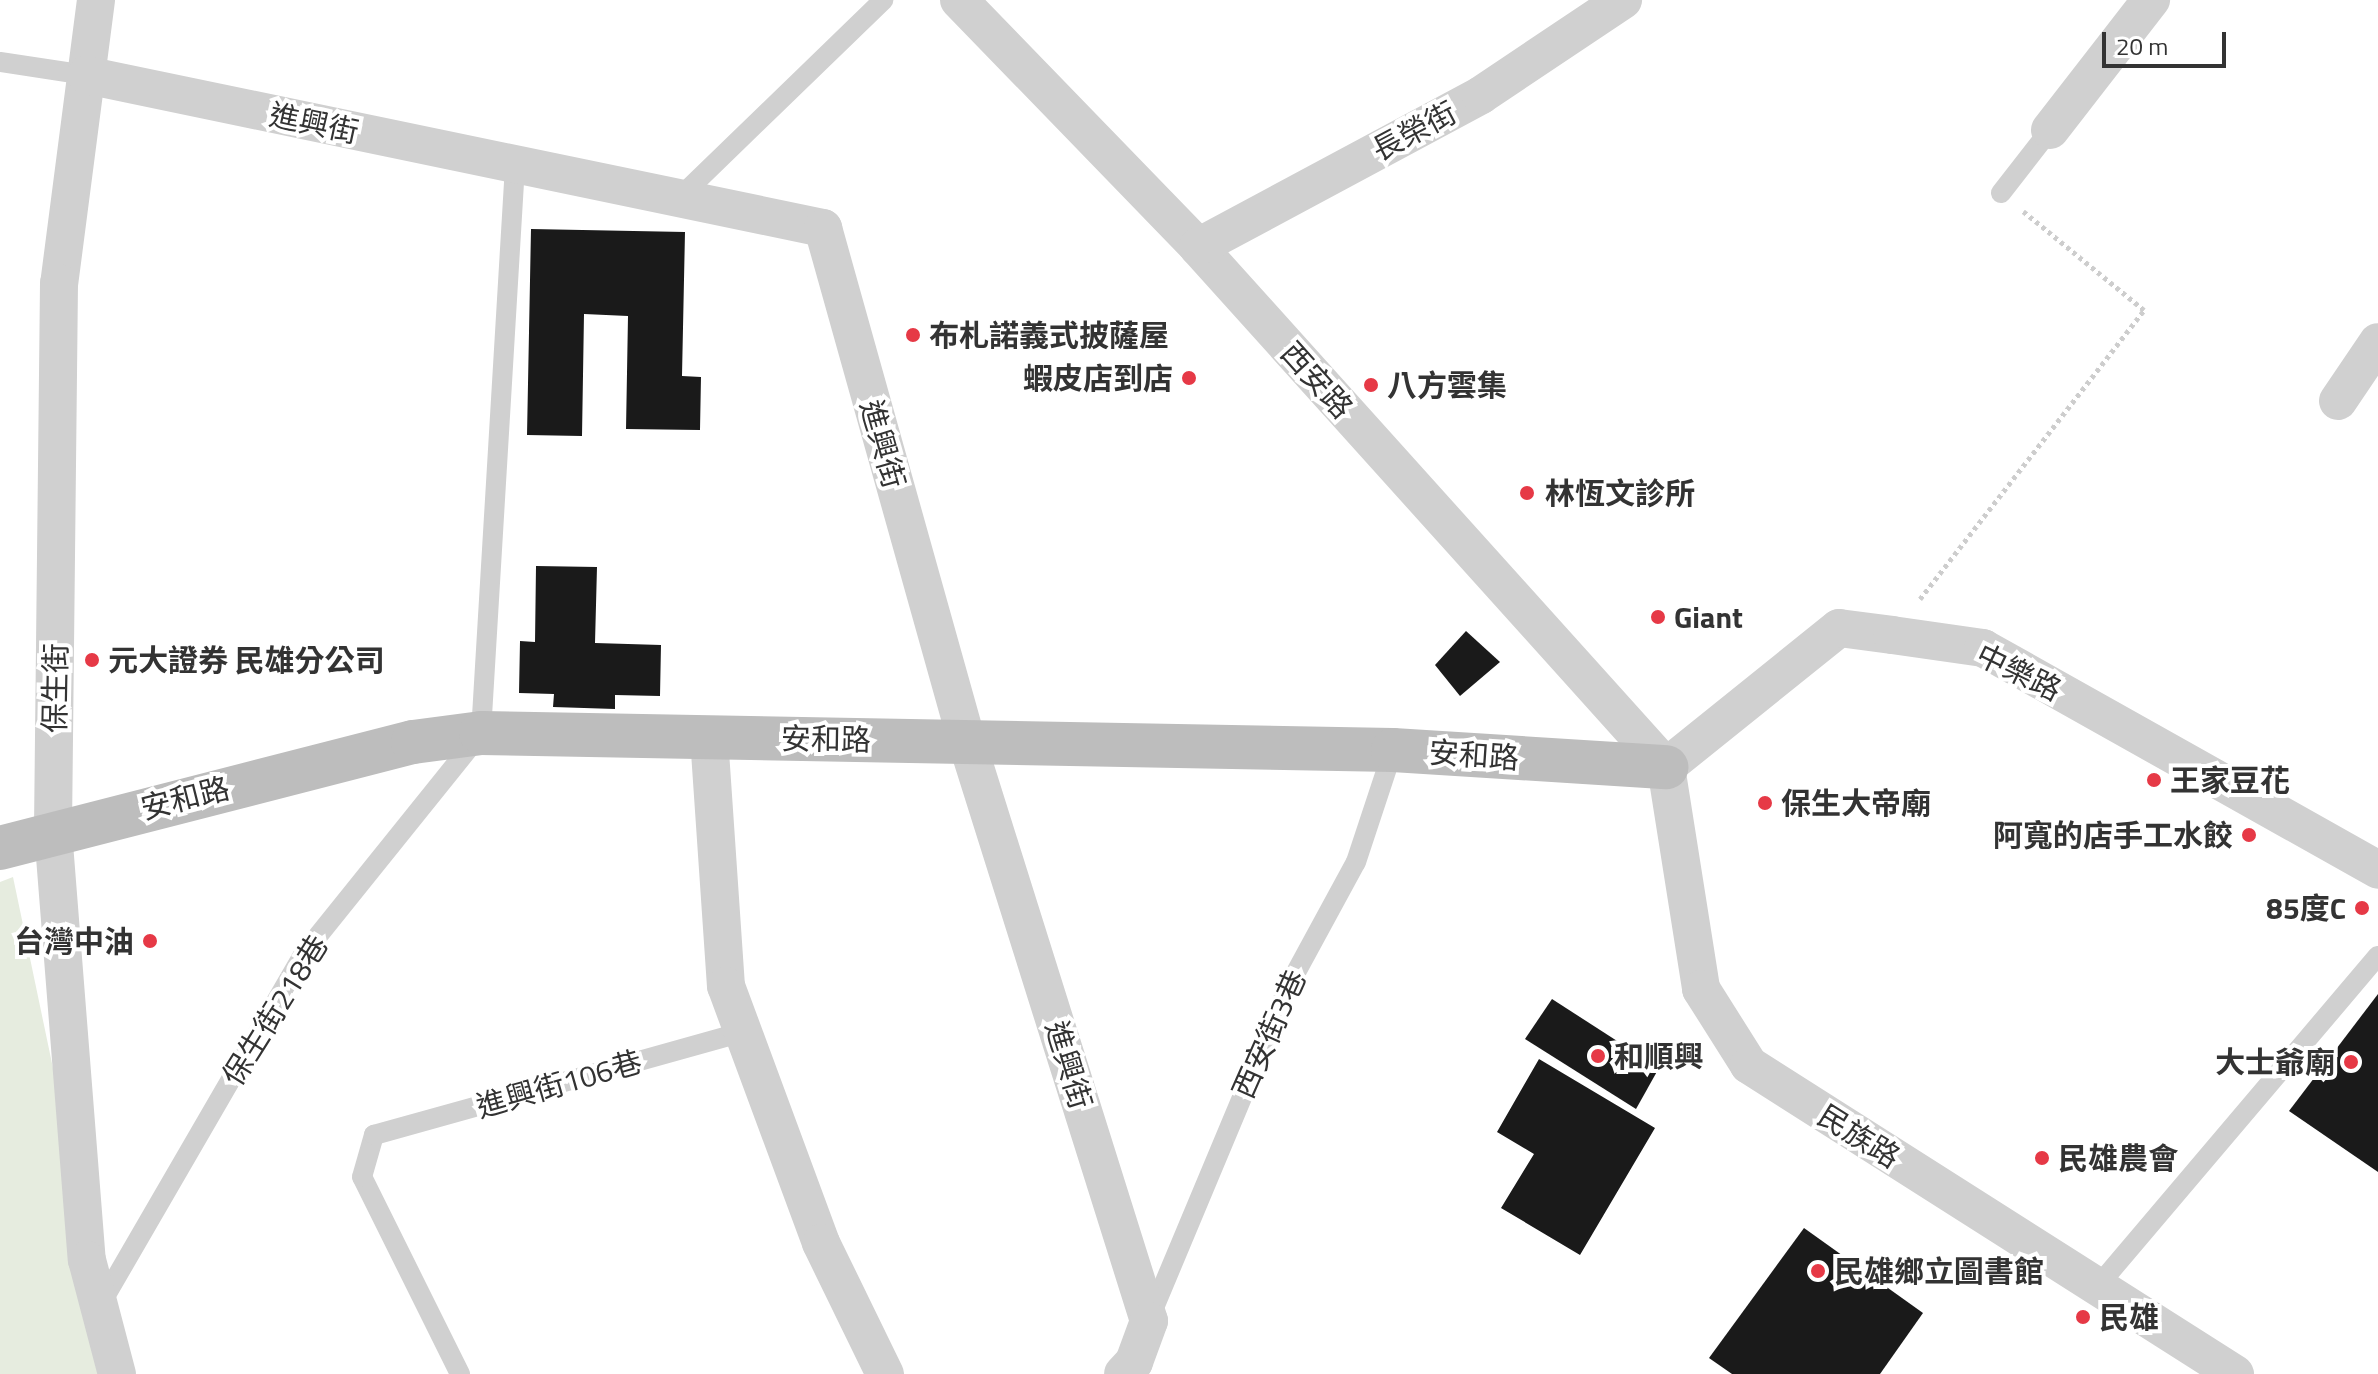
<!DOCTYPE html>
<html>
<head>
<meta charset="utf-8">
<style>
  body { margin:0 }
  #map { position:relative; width:2378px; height:1374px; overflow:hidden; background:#fff; font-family:"Titillium Web","Noto Sans TC",sans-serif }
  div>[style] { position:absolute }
  .green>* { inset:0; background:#e6ecdf }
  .building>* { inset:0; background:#1a1a1a }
  .path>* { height:5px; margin-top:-2.5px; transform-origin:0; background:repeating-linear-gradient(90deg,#cdcdcd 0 4px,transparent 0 8px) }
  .lane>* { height:20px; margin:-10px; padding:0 10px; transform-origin:10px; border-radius:10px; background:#d0d0d0 }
  .street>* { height:38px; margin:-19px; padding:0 19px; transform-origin:19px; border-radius:19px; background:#d0d0d0 }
  .secondary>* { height:44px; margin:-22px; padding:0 22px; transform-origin:22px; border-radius:22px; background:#bdbdbd }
  .dots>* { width:22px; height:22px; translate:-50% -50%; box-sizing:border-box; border:4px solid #fff; border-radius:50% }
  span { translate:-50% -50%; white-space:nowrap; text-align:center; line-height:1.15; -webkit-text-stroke:8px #fff; paint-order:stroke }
  .street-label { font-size:30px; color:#333 }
  .poi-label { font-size:30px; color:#333; font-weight:700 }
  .left { translate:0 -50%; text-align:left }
  .right { translate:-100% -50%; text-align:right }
  .scale { position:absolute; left:2102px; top:32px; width:124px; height:36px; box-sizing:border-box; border:4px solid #333; border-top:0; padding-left:10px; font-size:24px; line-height:28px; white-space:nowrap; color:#333; -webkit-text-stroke:6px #fff; paint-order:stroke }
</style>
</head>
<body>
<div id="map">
  <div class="green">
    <div style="clip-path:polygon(13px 877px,117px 1374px,0 1374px,0 882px)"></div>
  </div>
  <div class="building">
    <div style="clip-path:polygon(531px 229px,685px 232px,682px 376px,701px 377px,700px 430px,626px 429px,628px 316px,584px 314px,582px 436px,527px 435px)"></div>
    <div style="clip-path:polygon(536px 566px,597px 567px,595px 643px,661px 645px,660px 696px,615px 695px,615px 709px,553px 707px,554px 694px,519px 693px,520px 641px,535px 642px)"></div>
    <div style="clip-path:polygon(1466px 631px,1500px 662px,1460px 696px,1435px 665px)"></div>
    <div style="clip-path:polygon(2378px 994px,2378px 1172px,2289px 1111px)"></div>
    <div style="clip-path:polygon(1552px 999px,1659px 1068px,1636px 1109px,1525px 1039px)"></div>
    <div style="clip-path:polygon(1539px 1059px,1655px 1128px,1580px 1255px,1501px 1208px,1534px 1154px,1497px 1132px)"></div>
    <div style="clip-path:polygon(1804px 1228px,1923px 1313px,1880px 1374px,1732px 1374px,1709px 1358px)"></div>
  </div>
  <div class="path">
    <div style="left:1920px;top:599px;width:366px;rotate:-52.2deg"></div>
    <div style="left:2144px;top:310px;width:156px;rotate:-140.7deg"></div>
  </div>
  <div class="lane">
    <div style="left:0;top:62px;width:87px;rotate:8.6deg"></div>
    <div style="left:2001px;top:193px;width:80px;rotate:-52.1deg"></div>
    <div style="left:678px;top:199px;width:286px;rotate:-44.1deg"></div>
    <div style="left:2097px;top:1287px;width:434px;rotate:-49.7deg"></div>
    <div style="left:99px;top:1307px;width:410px;rotate:-59.9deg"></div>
    <div style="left:305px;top:952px;width:281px;rotate:-51.2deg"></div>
    <div style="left:481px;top:733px;width:569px;rotate:-86.57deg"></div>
    <div style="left:1151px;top:1315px;width:355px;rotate:-67.3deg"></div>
    <div style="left:1288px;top:987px;width:142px;rotate:-61.5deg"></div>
    <div style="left:1356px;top:862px;width:118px;rotate:-71.7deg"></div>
    <div style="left:460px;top:1374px;width:220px;rotate:-116.4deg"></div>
    <div style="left:362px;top:1177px;width:44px;rotate:-74.1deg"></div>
    <div style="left:374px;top:1135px;width:383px;rotate:-15.6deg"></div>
  </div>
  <div class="street">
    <div style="left:96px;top:0;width:285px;rotate:97.4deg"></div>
    <div style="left:59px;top:283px;width:548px;rotate:90.63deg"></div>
    <div style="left:53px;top:831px;width:430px;rotate:85.5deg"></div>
    <div style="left:87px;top:1260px;width:118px;rotate:75.3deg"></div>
    <div style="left:959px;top:0;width:344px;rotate:45.9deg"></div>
    <div style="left:1198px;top:247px;width:700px;rotate:48.01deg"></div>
    <div style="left:86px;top:75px;width:753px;rotate:11.73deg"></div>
    <div style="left:823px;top:228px;width:534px;rotate:74.35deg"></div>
    <div style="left:967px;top:742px;width:607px;rotate:72.55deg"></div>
    <div style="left:1149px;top:1321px;width:44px;rotate:110.1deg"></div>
    <div style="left:1134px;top:1362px;width:16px;rotate:133deg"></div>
    <div style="left:2050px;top:130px;width:165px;rotate:-52.2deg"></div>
    <div style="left:1198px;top:247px;width:321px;rotate:-28.2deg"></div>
    <div style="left:1481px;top:95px;width:171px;rotate:-33.8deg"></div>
    <div style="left:2338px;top:401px;width:71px;rotate:-55.9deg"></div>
    <div style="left:709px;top:737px;width:250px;rotate:86.1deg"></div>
    <div style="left:726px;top:986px;width:274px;rotate:69.7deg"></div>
    <div style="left:821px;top:1243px;width:146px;rotate:64deg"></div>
    <div style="left:1666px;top:767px;width:225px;rotate:81deg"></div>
    <div style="left:1701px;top:989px;width:90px;rotate:57.7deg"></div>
    <div style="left:1749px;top:1065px;width:576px;rotate:32.45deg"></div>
    <div style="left:1666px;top:767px;width:222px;rotate:-38.8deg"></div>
    <div style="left:1839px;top:628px;width:53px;rotate:7.5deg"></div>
    <div style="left:1892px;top:635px;width:92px;rotate:8.1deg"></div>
    <div style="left:1983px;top:648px;width:453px;rotate:29.3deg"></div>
  </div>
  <div class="secondary">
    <div style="left:0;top:848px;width:426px;rotate:-14.4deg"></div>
    <div style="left:413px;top:742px;width:69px;rotate:-7.5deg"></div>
    <div style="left:481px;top:733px;width:912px;rotate:1.07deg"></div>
    <div style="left:1393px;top:750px;width:274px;rotate:3.6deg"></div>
  </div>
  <div class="dots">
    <div style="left:913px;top:335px;background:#e63946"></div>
    <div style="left:1189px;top:378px;background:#e63946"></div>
    <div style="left:1371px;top:385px;background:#e63946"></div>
    <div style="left:1527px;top:493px;background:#e63946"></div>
    <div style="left:1658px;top:617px;background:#e63946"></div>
    <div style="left:92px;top:660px;background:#e63946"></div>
    <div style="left:2154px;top:780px;background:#e63946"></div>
    <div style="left:1765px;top:803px;background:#e63946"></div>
    <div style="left:2249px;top:835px;background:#e63946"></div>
    <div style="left:2362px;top:908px;background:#e63946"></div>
    <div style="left:150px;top:941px;background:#e63946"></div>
    <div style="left:1598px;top:1056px;background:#e63946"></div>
    <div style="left:2351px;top:1062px;background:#e63946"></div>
    <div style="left:2042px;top:1158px;background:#e63946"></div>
    <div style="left:1818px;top:1271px;background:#e63946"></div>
    <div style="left:2083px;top:1317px;background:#e63946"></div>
  </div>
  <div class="street-label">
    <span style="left:314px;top:123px;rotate:12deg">進興街</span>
    <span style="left:1414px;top:131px;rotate:-28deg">長榮街</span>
    <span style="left:1317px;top:380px;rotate:48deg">西安路</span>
    <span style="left:883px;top:444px;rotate:74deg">進興街</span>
    <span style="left:2019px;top:672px;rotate:26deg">中樂路</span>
    <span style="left:55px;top:688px;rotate:-89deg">保生街</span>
    <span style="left:826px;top:739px;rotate:1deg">安和路</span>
    <span style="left:1474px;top:755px;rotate:4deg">安和路</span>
    <span style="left:185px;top:798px;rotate:-14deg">安和路</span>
    <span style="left:275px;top:1010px;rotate:-58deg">保生街218巷</span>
    <span style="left:1269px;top:1034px;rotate:-66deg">西安街3巷</span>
    <span style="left:1069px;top:1065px;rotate:73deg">進興街</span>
    <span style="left:559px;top:1084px;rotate:-16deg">進興街106巷</span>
    <span style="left:1859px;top:1136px;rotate:32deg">民族路</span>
  </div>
  <div class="poi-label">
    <span class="left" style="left:929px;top:335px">布札諾義式披薩屋</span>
    <span class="right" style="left:1173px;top:378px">蝦皮店到店</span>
    <span class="left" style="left:1387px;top:385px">八方雲集</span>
    <span class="left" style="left:1545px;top:493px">林恆文診所</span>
    <span class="left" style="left:1674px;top:617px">Giant</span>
    <span class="left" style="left:108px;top:660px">元大證券 民雄分公司</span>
    <span class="left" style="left:2170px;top:780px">王家豆花</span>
    <span class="left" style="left:1781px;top:803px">保生大帝廟</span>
    <span class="right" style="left:2233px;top:835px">阿寬的店手工水餃</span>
    <span class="right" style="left:2346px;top:908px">85度C</span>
    <span class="right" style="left:134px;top:941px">台灣中油</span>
    <span class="left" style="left:1614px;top:1056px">和順興</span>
    <span class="right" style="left:2335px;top:1062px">大士爺廟</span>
    <span class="left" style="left:2058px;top:1158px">民雄農會</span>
    <span class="left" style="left:1834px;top:1271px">民雄鄉立圖書館</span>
    <span class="left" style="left:2099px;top:1317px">民雄</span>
  </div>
  <div class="scale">20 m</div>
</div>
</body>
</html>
